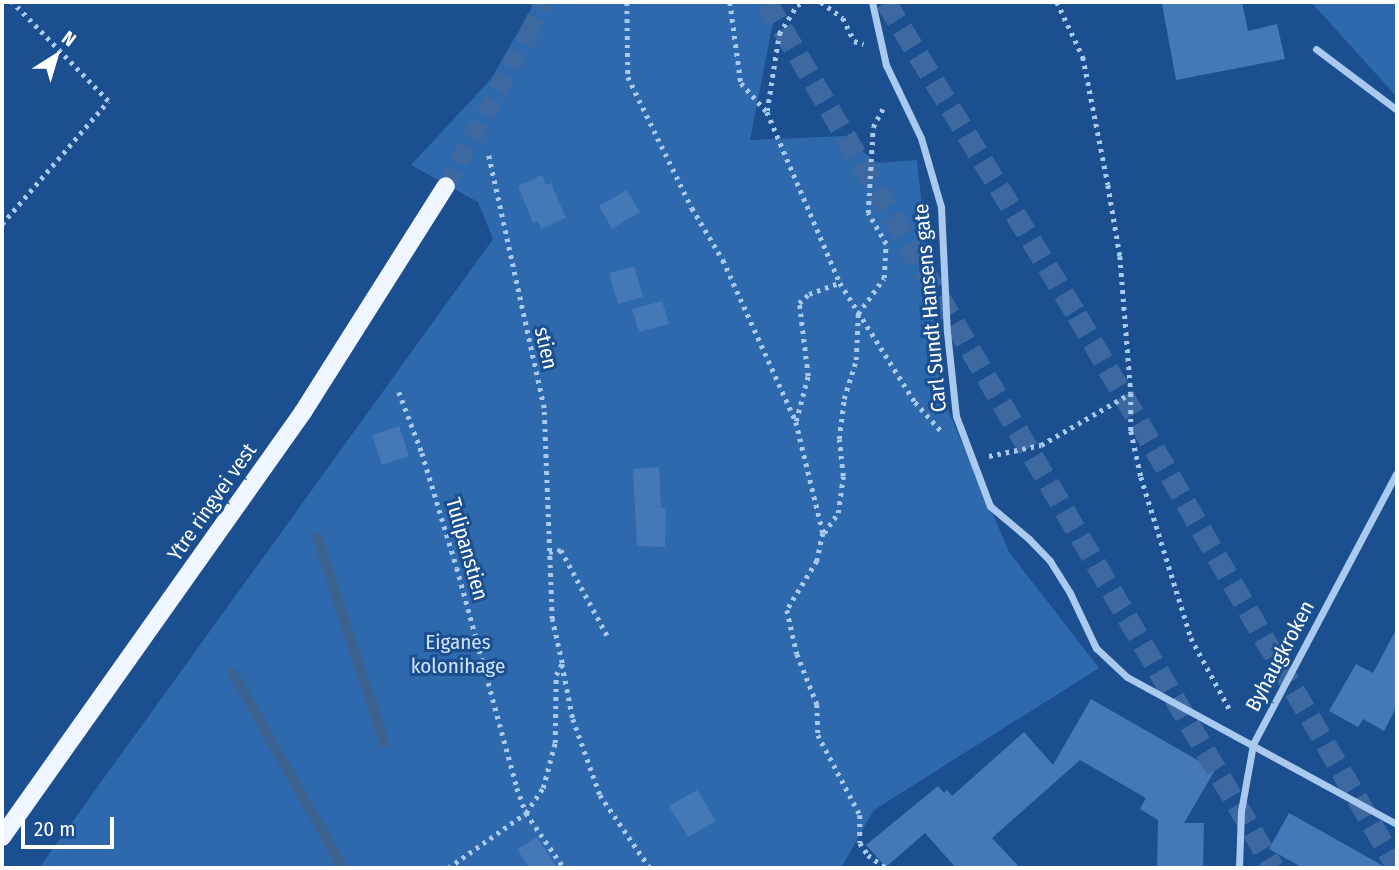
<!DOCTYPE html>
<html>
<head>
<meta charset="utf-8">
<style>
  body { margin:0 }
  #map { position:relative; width:1399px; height:870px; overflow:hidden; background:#1b4f8f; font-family:"Fira Sans Condensed",sans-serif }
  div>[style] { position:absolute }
  .green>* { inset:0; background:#2e69ad }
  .stream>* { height:10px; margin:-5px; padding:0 5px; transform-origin:5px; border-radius:5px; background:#3c6290 }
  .building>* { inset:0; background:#4478b7 }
  .primary-tunnel>* { height:18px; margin-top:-9px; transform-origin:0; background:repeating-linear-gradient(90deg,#3d69a0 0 18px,transparent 0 27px) }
  .highway-tunnel>* { height:21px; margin-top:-10.5px; transform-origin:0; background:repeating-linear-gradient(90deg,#3d69a0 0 21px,transparent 0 31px) }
  .path>* { height:4.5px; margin-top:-2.25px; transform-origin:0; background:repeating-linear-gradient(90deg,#a9c9ee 0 3.5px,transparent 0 8.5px) }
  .street>* { height:7px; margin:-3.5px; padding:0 3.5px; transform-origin:3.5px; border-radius:3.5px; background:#a9c9ee }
  .primary>* { height:18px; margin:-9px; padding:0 9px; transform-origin:9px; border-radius:9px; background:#f0f6ff }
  span { translate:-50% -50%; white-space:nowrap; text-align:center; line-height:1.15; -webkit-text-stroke:6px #1b4f8f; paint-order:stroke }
  .street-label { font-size:21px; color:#fff }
  .park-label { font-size:21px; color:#cfe3fa }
  .frame { position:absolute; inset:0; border:4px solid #fff; pointer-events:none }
  .north { position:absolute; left:21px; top:21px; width:70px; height:70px; -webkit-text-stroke:5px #1b4f8f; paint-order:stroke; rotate:37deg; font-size:19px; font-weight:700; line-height:28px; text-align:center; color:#fff }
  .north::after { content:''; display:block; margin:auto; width:24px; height:32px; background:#fff; clip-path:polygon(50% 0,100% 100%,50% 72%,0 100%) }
  .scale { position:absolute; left:21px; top:817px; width:93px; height:32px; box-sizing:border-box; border:4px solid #fff; border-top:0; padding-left:9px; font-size:21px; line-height:24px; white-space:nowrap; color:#fff; -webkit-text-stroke:5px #1b4f8f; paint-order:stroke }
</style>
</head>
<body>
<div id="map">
  <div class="green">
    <div style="clip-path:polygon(535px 2px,777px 2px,750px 140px,844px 136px,877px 163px,917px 160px,942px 396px,1009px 552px,1099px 668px,874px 810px,841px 868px,39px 868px,493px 239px,478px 202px,411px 165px,491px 79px)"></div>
    <div style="clip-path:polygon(1311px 2px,1397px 2px,1397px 97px)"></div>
  </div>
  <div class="stream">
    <div style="left:317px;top:536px;width:217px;rotate:72deg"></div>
    <div style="left:233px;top:673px;width:224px;rotate:60.6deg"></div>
  </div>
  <div class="building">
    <div style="clip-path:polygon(1176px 2px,1242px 2px,1248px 31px,1277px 24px,1285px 59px,1176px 80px,1162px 4px)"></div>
    <div style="clip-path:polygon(542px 175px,546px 185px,551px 183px,566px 218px,541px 229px,538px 221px,533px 223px,518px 186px)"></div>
    <div style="clip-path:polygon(627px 190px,640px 212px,612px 229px,599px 206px)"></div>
    <div style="clip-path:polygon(634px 266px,643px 297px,618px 304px,609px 273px)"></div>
    <div style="clip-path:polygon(662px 301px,669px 324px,639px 332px,632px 309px)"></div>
    <div style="clip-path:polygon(399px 426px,409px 456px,382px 465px,372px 435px)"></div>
    <div style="clip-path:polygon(659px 467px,661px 508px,666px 508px,665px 547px,637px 546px,633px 469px)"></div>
    <div style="clip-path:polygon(1397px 628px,1397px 706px,1384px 731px,1363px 719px,1358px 727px,1329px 711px,1356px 664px,1373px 673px)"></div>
    <div style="clip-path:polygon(1091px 699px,1215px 770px,1184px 823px,1204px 823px,1203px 868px,1157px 868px,1158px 820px,1140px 809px,1146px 798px,1080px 760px,992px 838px,1020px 868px,956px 868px,925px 833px,886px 867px,866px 845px,938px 786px,944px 793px,947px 790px,952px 796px,1024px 732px,1053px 765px)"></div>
    <div style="clip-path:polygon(697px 790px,716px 821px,688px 837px,669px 806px)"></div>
    <div style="clip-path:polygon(1289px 813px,1387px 868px,1303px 868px,1269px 849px)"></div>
    <div style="clip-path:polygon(537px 837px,557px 868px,529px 868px,517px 849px)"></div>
  </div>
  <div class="primary-tunnel">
    <div style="left:446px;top:186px;width:173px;rotate:-61.4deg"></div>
    <div style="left:529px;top:34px;width:35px;rotate:-68deg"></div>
  </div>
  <div class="highway-tunnel">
    <div style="left:767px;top:2px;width:1003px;rotate:59.65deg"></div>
    <div style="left:886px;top:2px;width:367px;rotate:58.6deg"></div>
    <div style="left:1077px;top:315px;width:638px;rotate:59.9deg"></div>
  </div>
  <div class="path">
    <div style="left:627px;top:2px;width:75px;rotate:89.2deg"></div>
    <div style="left:628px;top:77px;width:146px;rotate:64deg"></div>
    <div style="left:692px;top:208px;width:61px;rotate:59.2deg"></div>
    <div style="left:723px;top:260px;width:178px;rotate:65.7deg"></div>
    <div style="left:796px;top:422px;width:114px;rotate:76.3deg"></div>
    <div style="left:823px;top:533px;width:29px;rotate:102deg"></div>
    <div style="left:817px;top:561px;width:57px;rotate:121.5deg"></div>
    <div style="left:787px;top:610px;width:45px;rotate:77.2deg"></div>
    <div style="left:797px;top:654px;width:54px;rotate:68.2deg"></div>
    <div style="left:817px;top:704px;width:31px;rotate:88deg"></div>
    <div style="left:818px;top:735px;width:90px;rotate:62.3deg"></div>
    <div style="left:860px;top:815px;width:28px;rotate:90deg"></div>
    <div style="left:860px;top:843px;width:14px;rotate:56deg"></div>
    <div style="left:868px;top:855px;width:22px;rotate:36deg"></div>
    <div style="left:730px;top:2px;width:82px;rotate:82.3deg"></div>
    <div style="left:741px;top:83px;width:39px;rotate:48deg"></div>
    <div style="left:767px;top:112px;width:186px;rotate:66.9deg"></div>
    <div style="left:840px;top:283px;width:141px;rotate:57.8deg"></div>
    <div style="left:915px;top:402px;width:38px;rotate:48deg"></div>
    <div style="left:821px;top:2px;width:27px;rotate:36deg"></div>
    <div style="left:843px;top:18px;width:25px;rotate:64deg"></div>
    <div style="left:854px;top:41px;width:10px;rotate:17deg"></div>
    <div style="left:1057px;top:2px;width:61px;rotate:64.7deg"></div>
    <div style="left:1083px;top:57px;width:130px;rotate:78.9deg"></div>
    <div style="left:1108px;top:185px;width:72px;rotate:80.4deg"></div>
    <div style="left:1120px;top:256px;width:137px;rotate:85.4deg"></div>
    <div style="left:1131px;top:393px;width:38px;rotate:90deg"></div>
    <div style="left:1131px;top:431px;width:47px;rotate:77.7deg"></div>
    <div style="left:1141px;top:477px;width:169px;rotate:72.7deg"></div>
    <div style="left:1191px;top:638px;width:82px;rotate:61.6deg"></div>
    <div style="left:767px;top:111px;width:78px;rotate:-81.1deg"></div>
    <div style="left:779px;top:34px;width:34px;rotate:-58deg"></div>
    <div style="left:797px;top:5px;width:9px;rotate:-18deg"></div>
    <div style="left:2px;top:224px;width:162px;rotate:-49.2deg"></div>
    <div style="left:108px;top:101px;width:138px;rotate:-134.1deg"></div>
    <div style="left:399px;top:392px;width:65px;rotate:69.3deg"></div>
    <div style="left:422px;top:453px;width:120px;rotate:73.1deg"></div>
    <div style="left:457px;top:568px;width:228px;rotate:74.7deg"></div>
    <div style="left:517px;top:788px;width:27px;rotate:70deg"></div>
    <div style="left:526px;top:813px;width:67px;rotate:55.4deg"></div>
    <div style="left:796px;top:421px;width:47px;rotate:-75.1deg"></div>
    <div style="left:808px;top:376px;width:74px;rotate:-97deg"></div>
    <div style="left:799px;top:303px;width:13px;rotate:-42deg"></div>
    <div style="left:809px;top:294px;width:33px;rotate:-20deg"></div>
    <div style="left:989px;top:456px;width:53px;rotate:-11.9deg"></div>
    <div style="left:1041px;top:445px;width:104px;rotate:-30deg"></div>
    <div style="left:824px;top:533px;width:24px;rotate:-55deg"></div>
    <div style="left:838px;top:513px;width:37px;rotate:-82deg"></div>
    <div style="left:843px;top:476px;width:37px;rotate:-96deg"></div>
    <div style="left:839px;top:439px;width:40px;rotate:-82.9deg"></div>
    <div style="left:844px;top:399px;width:41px;rotate:-72.9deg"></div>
    <div style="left:856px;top:360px;width:46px;rotate:-87.5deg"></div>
    <div style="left:858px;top:314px;width:44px;rotate:-54.2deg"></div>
    <div style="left:884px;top:278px;width:34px;rotate:-87deg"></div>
    <div style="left:886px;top:244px;width:36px;rotate:-120deg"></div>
    <div style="left:868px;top:213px;width:86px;rotate:-86.7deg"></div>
    <div style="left:873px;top:127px;width:24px;rotate:-62deg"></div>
    <div style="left:549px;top:552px;width:12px;rotate:-9deg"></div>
    <div style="left:561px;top:550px;width:99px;rotate:61.6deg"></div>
    <div style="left:562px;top:664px;width:56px;rotate:78.7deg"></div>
    <div style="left:573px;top:719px;width:81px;rotate:70.4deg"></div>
    <div style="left:600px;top:795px;width:88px;rotate:55.6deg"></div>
    <div style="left:448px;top:868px;width:95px;rotate:-35.2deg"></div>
    <div style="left:526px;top:813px;width:30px;rotate:-56deg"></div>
    <div style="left:543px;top:788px;width:47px;rotate:-75.1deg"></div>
    <div style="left:555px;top:743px;width:68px;rotate:-89.2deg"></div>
    <div style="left:556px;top:675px;width:13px;rotate:-63deg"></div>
    <div style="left:562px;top:663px;width:45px;rotate:-102.8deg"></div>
    <div style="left:552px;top:619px;width:211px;rotate:-92.2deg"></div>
    <div style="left:544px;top:408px;width:260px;rotate:-102.4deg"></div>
  </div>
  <div class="street">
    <div style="left:872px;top:2px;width:65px;rotate:77.5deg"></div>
    <div style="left:886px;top:65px;width:81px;rotate:64.4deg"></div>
    <div style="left:921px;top:138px;width:72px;rotate:73.8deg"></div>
    <div style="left:941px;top:207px;width:125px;rotate:87.3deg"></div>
    <div style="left:947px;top:332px;width:84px;rotate:83.9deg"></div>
    <div style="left:956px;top:416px;width:96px;rotate:69.3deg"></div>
    <div style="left:990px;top:506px;width:51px;rotate:40.2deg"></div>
    <div style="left:1029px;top:539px;width:30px;rotate:46deg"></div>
    <div style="left:1050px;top:561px;width:38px;rotate:58deg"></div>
    <div style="left:1070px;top:593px;width:61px;rotate:64.7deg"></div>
    <div style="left:1096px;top:648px;width:42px;rotate:43.1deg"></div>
    <div style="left:1127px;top:677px;width:307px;rotate:28.6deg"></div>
    <div style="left:1316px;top:49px;width:101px;rotate:37deg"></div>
    <div style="left:1239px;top:868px;width:57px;rotate:-88deg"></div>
    <div style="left:1241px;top:811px;width:68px;rotate:-79.8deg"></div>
    <div style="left:1253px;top:744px;width:306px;rotate:-62.1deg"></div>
  </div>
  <div class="primary">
    <div style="left:2px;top:837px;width:521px;rotate:-54.69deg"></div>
    <div style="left:303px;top:412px;width:267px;rotate:-57.7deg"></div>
  </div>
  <div class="street-label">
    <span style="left:930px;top:308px;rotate:-95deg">Carl Sundt Hansens gate</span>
    <span style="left:546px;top:348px;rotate:77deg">stien</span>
    <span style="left:212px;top:502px;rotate:-55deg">Ytre ringvei vest</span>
    <span style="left:467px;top:549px;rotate:74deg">Tulipanstien</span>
    <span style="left:1280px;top:656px;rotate:-62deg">Byhaugkroken</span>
  </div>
  <div class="park-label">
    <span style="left:458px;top:654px">Eiganes<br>kolonihage</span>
  </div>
  <div class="frame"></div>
  <div class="north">N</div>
  <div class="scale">20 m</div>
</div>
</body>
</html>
